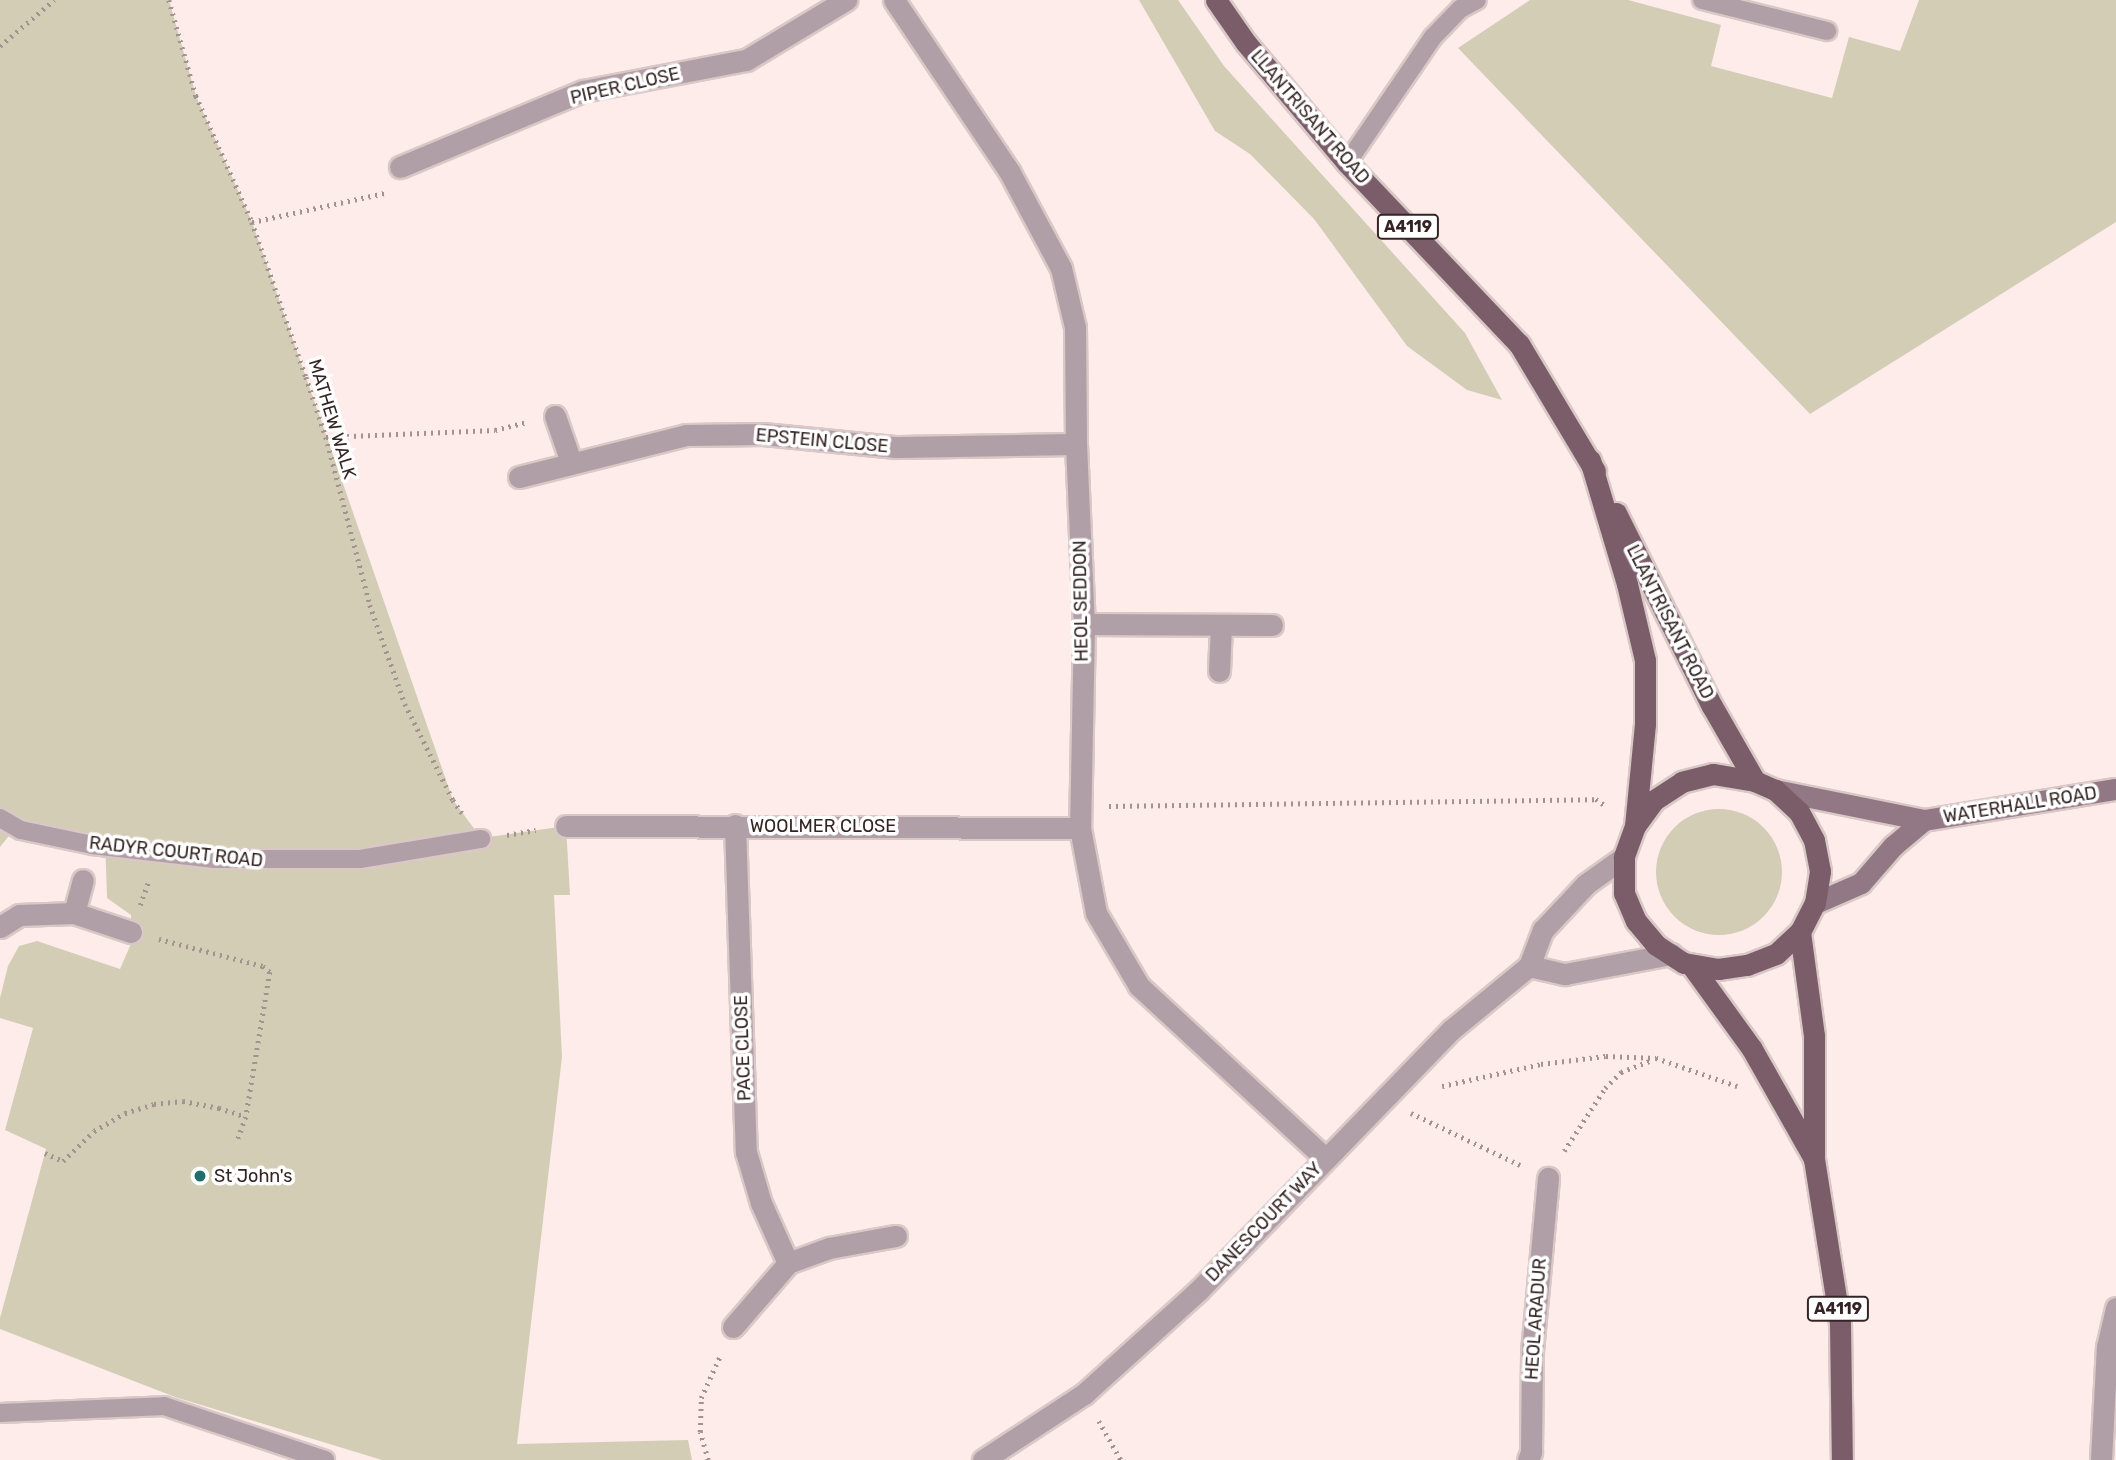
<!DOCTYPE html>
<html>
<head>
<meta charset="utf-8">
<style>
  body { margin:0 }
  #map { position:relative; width:2116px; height:1460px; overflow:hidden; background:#fdecea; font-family:Rubik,sans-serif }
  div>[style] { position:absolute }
  .green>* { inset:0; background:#d4cdb6 }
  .round { border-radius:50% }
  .path>* { height:4.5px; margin-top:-2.25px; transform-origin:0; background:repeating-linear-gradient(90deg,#a29290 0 2px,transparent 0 7px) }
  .roads { filter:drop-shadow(2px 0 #d9c8c6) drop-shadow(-2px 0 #d9c8c6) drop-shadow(0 2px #d9c8c6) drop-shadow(0 -2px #d9c8c6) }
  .lane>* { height:18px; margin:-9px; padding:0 9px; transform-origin:9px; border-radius:9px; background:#b19fa7 }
  .street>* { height:21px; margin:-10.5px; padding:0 10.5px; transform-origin:10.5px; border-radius:10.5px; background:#b19fa7 }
  .secondary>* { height:21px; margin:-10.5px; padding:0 10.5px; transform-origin:10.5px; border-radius:10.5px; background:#927884 }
  .primary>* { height:21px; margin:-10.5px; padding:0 10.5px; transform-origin:10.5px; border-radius:10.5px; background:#7b5d6a }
  .dots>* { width:19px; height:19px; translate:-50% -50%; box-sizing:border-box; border:4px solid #fff; border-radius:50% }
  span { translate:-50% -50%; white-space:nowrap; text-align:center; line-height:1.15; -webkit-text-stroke:7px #fff; paint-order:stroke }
  .shield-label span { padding:2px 5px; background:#fff; border:2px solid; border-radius:5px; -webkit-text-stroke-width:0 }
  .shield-label { font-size:16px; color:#342524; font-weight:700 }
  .street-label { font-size:18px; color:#342524 }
  .poi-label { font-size:18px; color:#342524 }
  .left { translate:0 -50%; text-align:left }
</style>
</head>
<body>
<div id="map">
  <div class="green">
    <div style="clip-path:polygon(0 0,169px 0,196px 96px,252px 222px,453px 800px,481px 838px,566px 826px,570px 895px,554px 895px,562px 1057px,517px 1444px,688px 1440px,692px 1460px,382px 1460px,175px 1397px,0 1329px,0 1318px,46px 1149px,5px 1130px,33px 1028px,0 1018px,0 998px,8px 966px,19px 946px,37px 941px,120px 969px,130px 946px,131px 915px,107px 898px,105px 837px,16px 827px,0 847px)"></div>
    <div style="clip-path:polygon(1139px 0,1178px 0,1224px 66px,1465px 333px,1502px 400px,1467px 390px,1407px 346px,1314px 219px,1250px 154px,1215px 131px)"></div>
    <div style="clip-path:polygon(1530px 0,1628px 0,1721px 25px,1711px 66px,1832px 98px,1849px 37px,1900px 51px,1919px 0,2116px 0,2116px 222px,1810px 414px,1458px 48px)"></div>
    <div class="round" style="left:1656px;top:809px;width:126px;height:126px"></div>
  </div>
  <div class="path">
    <div style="left:169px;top:0;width:100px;rotate:74.3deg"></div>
    <div style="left:196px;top:96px;width:138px;rotate:66deg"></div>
    <div style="left:252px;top:222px;width:164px;rotate:70.8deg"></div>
    <div style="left:306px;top:377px;width:63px;rotate:71.6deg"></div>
    <div style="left:326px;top:437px;width:174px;rotate:75.3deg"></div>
    <div style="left:370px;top:605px;width:105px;rotate:70.5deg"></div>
    <div style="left:405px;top:704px;width:107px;rotate:63.4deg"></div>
    <div style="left:453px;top:800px;width:16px;rotate:55deg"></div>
    <div style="left:0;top:46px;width:71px;rotate:-40.4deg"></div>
    <div style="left:252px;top:222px;width:136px;rotate:-12.3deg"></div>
    <div style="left:326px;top:437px;width:169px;rotate:-2.4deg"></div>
    <div style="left:495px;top:430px;width:33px;rotate:-14deg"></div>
    <div style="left:1109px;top:806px;width:487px;rotate:-0.8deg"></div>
    <div style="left:1596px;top:799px;width:12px;rotate:35deg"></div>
    <div style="left:507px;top:835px;width:29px;rotate:-10deg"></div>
    <div style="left:140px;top:905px;width:27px;rotate:-70deg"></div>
    <div style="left:159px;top:939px;width:107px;rotate:14.6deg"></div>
    <div style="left:263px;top:966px;width:9px;rotate:41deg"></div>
    <div style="left:270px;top:972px;width:147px;rotate:99.4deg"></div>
    <div style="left:246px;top:1117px;width:23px;rotate:110deg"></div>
    <div style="left:1442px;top:1086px;width:101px;rotate:-12.5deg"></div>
    <div style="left:1541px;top:1064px;width:65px;rotate:-7deg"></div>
    <div style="left:1606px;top:1056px;width:50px;rotate:2.3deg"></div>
    <div style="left:1656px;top:1058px;width:86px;rotate:19.1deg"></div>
    <div style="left:1411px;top:1113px;width:121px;rotate:25.5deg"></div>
    <div style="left:1564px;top:1151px;width:75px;rotate:-56.9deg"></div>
    <div style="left:1605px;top:1088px;width:23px;rotate:-45deg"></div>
    <div style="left:1621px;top:1072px;width:33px;rotate:-21deg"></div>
    <div style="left:45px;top:1153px;width:20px;rotate:24deg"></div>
    <div style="left:63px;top:1161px;width:43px;rotate:-44.1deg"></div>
    <div style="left:94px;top:1131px;width:36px;rotate:-30deg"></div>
    <div style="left:125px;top:1113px;width:30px;rotate:-17deg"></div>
    <div style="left:154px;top:1104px;width:29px;rotate:-6deg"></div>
    <div style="left:183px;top:1101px;width:37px;rotate:11deg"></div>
    <div style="left:219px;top:1108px;width:28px;rotate:18deg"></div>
    <div style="left:1099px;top:1421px;width:45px;rotate:60.6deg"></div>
    <div style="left:708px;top:1460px;width:29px;rotate:-106deg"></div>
    <div style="left:700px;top:1432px;width:34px;rotate:-88deg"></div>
    <div style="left:701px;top:1398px;width:48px;rotate:-65.6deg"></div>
  </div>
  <div class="roads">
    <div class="lane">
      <div style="left:1702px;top:0;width:129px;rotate:13.9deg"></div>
      <div style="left:1347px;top:163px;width:153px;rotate:-55.7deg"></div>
      <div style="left:1433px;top:37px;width:39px;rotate:-46deg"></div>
      <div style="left:1460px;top:9px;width:19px;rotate:-28deg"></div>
      <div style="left:0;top:818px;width:24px;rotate:30deg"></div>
      <div style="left:21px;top:830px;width:73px;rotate:11.9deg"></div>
      <div style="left:92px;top:845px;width:124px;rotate:6.5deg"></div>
      <div style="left:215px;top:859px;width:145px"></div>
      <div style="left:360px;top:859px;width:123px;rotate:-9.4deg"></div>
      <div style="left:0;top:1413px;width:164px;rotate:-2.4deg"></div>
      <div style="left:164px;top:1406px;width:170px;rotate:18.5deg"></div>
    </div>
    <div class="street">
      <div style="left:894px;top:0;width:206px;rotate:56.1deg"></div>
      <div style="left:1009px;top:171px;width:110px;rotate:61.8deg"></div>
      <div style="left:1061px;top:268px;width:61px;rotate:76.7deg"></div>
      <div style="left:1075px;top:327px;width:117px;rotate:89.5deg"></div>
      <div style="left:1076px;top:444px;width:180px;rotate:87.5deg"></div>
      <div style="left:1084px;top:624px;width:204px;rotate:91.1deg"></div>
      <div style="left:1080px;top:828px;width:86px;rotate:79.3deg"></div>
      <div style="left:1096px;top:913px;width:85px;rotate:59.5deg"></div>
      <div style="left:1139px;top:986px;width:253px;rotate:42.8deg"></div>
      <div style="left:400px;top:167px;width:198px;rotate:-22.6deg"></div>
      <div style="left:583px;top:91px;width:166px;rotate:-10.8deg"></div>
      <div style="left:746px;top:60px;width:117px;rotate:-31deg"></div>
      <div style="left:555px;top:416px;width:49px;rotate:70.8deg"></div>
      <div style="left:519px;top:477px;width:172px;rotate:-14.1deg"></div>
      <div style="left:686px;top:435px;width:77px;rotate:-0.7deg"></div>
      <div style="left:763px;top:434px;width:134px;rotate:5.6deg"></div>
      <div style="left:896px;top:447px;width:180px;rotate:-1deg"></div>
      <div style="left:1084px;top:624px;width:188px;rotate:0.3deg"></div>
      <div style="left:1219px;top:671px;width:46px;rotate:-87.5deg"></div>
      <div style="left:735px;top:825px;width:327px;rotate:88.1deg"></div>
      <div style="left:746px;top:1152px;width:53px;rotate:73.6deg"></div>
      <div style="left:761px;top:1203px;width:66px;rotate:65.8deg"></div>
      <div style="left:566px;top:826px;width:514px;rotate:0.22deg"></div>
      <div style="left:74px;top:913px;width:34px;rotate:-75deg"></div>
      <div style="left:0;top:927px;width:22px;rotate:-32deg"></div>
      <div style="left:19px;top:915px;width:55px;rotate:-2.1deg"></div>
      <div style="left:74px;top:913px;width:60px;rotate:18.4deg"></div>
      <div style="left:1529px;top:966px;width:37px;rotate:13deg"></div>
      <div style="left:1565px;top:974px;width:108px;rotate:-10.7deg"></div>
      <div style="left:733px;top:1327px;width:84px;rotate:-49.3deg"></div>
      <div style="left:788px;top:1263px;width:44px;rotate:-20.1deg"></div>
      <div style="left:829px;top:1248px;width:68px;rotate:-10.2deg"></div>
      <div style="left:983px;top:1460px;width:121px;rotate:-33.2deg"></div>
      <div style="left:1084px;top:1394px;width:155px;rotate:-42.1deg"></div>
      <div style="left:1199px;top:1290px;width:362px;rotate:-45.9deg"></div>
      <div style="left:1451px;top:1030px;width:101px;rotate:-39.4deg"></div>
      <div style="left:1529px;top:966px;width:39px;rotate:-69deg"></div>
      <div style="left:1543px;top:930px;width:63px;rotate:-46.9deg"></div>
      <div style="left:1586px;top:884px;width:47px;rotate:-35.4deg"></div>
      <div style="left:1528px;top:1460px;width:9px;rotate:-69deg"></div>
      <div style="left:1531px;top:1452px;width:101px;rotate:-89.4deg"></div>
      <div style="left:1532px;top:1351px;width:174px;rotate:-84.7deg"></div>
      <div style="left:2101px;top:1460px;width:113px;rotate:-87deg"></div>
      <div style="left:2107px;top:1347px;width:40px;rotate:-77deg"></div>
    </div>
    <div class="secondary">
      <div style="left:1775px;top:790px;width:152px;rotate:11.4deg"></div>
      <div style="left:1924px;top:820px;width:194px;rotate:-9.2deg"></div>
      <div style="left:1815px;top:903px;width:50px;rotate:-23.5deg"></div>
      <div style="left:1861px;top:883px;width:49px;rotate:-49.1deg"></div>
      <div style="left:1893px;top:846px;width:40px;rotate:-40deg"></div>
    </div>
    <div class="primary">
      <div style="left:1216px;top:0;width:52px;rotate:55.1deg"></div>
      <div style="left:1246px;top:43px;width:157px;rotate:49.9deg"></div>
      <div style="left:1347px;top:163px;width:250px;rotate:46.5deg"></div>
      <div style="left:1519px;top:344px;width:148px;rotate:59.1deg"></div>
      <div style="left:1590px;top:460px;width:129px;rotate:73.4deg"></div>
      <div style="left:1627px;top:584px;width:78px;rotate:76.7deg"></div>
      <div style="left:1645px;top:660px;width:64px;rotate:90deg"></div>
      <div style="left:1645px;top:724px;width:102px;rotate:95.6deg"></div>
      <div style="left:1635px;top:826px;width:33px;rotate:110deg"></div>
      <div style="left:1624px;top:857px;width:36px;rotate:90deg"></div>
      <div style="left:1624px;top:893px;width:30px;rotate:67deg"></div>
      <div style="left:1636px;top:921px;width:31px;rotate:50deg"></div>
      <div style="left:1656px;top:945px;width:33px;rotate:33deg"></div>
      <div style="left:1684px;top:963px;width:35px;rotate:10deg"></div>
      <div style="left:1718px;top:969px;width:29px;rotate:-8deg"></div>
      <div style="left:1747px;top:965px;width:31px;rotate:-21deg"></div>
      <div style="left:1776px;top:954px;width:33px;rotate:-43deg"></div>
      <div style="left:1800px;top:932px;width:33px;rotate:-63deg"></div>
      <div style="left:1815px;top:903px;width:32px;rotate:-81deg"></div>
      <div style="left:1820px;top:871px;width:32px;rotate:-101deg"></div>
      <div style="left:1814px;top:840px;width:32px;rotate:-118deg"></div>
      <div style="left:1799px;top:812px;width:33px;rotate:-137deg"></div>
      <div style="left:1775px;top:790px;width:22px;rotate:-156deg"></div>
      <div style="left:1755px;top:781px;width:43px;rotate:-170.5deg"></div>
      <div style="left:1713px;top:774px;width:32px;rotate:166deg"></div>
      <div style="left:1682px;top:782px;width:33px;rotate:147deg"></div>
      <div style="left:1654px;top:800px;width:32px;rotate:126deg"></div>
      <div style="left:1616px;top:513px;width:216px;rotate:63.6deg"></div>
      <div style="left:1712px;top:706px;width:86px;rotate:60.2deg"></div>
      <div style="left:1800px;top:932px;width:104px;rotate:82.3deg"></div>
      <div style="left:1814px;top:1035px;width:124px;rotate:90deg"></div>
      <div style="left:1814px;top:1159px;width:167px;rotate:81deg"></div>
      <div style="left:1840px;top:1324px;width:136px;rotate:89.2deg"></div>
      <div style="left:1692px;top:966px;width:102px;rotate:54.1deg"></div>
      <div style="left:1752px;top:1049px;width:124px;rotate:60.5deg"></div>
    </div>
  </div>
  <div class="dots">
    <div style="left:200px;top:1176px;background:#226e6d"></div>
  </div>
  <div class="shield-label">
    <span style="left:1408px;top:227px">A4119</span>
    <span style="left:1838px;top:1309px">A4119</span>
  </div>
  <div class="street-label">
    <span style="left:625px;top:86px;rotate:-13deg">PIPER CLOSE</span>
    <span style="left:1310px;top:117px;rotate:49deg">LLANTRISANT ROAD</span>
    <span style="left:332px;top:419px;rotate:73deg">MATHEW WALK</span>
    <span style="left:822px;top:441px;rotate:5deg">EPSTEIN CLOSE</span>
    <span style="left:1081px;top:601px;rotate:-91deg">HEOL SEDDON</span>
    <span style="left:1670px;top:622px;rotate:63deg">LLANTRISANT ROAD</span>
    <span style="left:2020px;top:805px;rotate:-9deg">WATERHALL ROAD</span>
    <span style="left:823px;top:826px">WOOLMER CLOSE</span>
    <span style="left:176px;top:852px;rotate:6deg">RADYR COURT ROAD</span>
    <span style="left:743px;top:1048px;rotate:-92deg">PACE CLOSE</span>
    <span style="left:1264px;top:1222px;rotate:-46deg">DANESCOURT WAY</span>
    <span style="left:1536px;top:1319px;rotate:-86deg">HEOL ARADUR</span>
  </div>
  <div class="poi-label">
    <span class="left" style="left:214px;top:1176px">St John's</span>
  </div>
</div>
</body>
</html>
